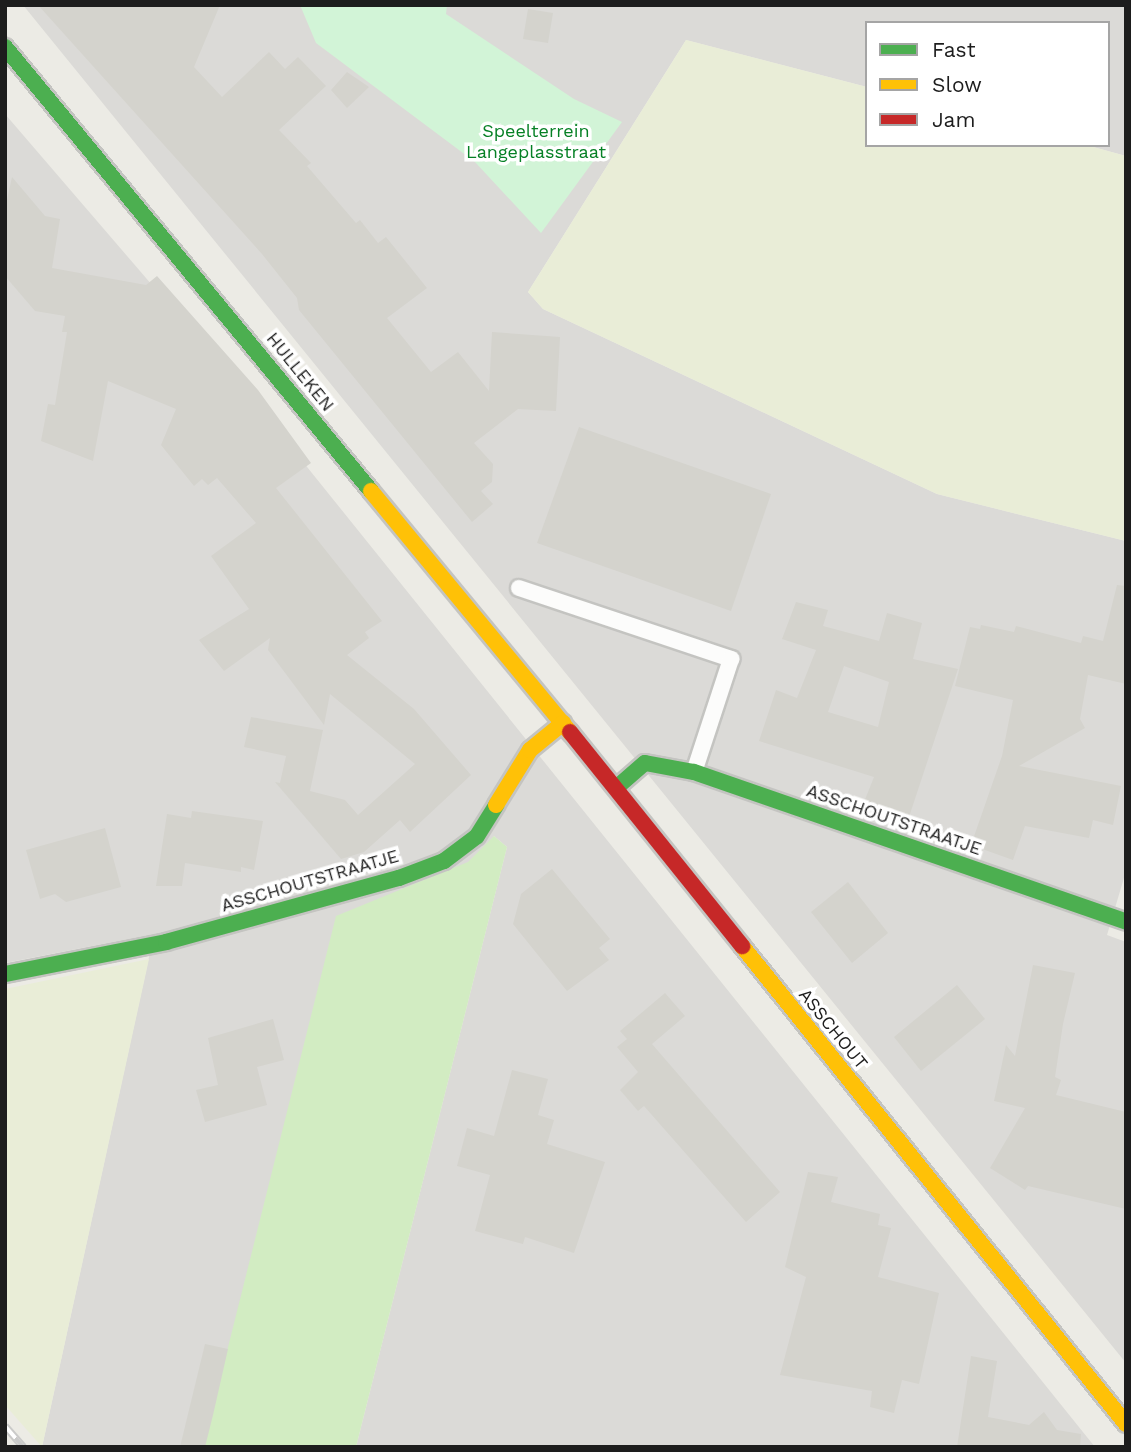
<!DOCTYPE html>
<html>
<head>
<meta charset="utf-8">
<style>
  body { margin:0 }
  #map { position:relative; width:1131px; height:1452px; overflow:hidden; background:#ecebe5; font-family:"Work Sans",sans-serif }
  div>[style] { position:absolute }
  .residential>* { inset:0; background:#dbdad7 }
  .farmland>* { inset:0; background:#e9edd7 }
  .grass>* { inset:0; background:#d2ecc2 }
  .park>* { inset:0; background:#d2f4d7 }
  .building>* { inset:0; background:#d4d3cd }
  .roads { filter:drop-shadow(2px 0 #c4c4c1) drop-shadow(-2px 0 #c4c4c1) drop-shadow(0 2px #c4c4c1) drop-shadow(0 -2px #c4c4c1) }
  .lane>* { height:16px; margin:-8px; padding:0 8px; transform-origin:8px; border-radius:8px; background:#fcfcfb }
  .fast>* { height:16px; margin:-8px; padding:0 8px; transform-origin:8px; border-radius:8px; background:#4caf50 }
  .slow>* { height:16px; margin:-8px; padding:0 8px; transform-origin:8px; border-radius:8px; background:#ffc107 }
  .jam>* { height:16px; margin:-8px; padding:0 8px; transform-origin:8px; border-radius:8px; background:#c62828 }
  .rail>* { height:8px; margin-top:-4px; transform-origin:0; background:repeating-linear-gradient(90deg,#fff 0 16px,#cacac9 0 32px); box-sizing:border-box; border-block:2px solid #cacac9 }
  span { translate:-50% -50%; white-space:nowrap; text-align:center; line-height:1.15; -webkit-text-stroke:7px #fff; paint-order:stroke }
  .park-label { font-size:18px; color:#068025 }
  .street-label { font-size:18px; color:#1d1d1d }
  .frame { position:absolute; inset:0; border:7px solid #1d1d1d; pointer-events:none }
  .legend { position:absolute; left:865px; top:21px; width:245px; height:126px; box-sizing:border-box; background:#fff; border:2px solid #a5a5a5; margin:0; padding:9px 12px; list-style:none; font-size:21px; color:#1d1d1d }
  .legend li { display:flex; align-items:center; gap:14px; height:35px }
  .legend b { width:35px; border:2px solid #a5a5a5 }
</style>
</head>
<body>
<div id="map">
  <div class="residential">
    <div style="clip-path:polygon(23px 5px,1126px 5px,1126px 156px,1086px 145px,1108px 145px,1108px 23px,867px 23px,867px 87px,686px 40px,528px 292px,543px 309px,937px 494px,1126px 541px,1126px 871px,1107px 935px,1126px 942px,1126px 1363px)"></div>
    <div style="clip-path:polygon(5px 114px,287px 442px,1095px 1447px,356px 1447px,507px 847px,494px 836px,203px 1447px,42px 1447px,154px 934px,5px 963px)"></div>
  </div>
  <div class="farmland">
    <div style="clip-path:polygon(686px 40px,867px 87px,867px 145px,1086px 145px,1126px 156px,1126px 541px,937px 494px,543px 309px,528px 292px)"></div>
    <div style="clip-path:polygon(149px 959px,42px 1447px,5px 1405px,5px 989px)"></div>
  </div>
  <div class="grass">
    <div style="clip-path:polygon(494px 836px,507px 847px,356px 1447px,203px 1447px,336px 916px,468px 862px)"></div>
  </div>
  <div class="park">
    <div style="clip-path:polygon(300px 5px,447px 5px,446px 14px,574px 99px,622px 122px,541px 233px,475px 162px,316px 43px)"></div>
  </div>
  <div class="building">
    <div style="clip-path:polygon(38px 5px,220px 5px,194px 67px,222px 97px,269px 52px,285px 69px,298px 57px,326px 86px,279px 130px,311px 163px,307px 166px,356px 223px,360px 220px,378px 243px,386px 237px,427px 288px,387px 318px,431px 372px,458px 352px,489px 391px,492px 332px,560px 337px,556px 411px,518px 409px,474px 443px,493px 464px,492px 482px,481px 491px,493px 504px,472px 522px,299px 310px,297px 298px,262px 254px)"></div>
    <div style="clip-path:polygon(528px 9px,553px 13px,548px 43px,523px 39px)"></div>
    <div style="clip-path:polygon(347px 72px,369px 87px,347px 108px,331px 90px)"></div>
    <div style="clip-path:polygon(12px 177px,45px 216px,60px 219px,52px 268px,146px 285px,157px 276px,258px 390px,311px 463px,276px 488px,382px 621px,365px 632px,369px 638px,347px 655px,414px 709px,471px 775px,410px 832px,400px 820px,364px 852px,341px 859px,275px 782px,280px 783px,286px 756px,244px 747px,251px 717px,323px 730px,310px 791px,345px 800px,358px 815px,415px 764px,330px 694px,324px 725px,268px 650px,270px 638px,224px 671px,199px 640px,249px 609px,211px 556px,256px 523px,217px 478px,208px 485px,202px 479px,194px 486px,161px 445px,176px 409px,108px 381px,93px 461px,41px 441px,48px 404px,55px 405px,67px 332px,62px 332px,65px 316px,35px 311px,5px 276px,5px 209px)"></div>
    <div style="clip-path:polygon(579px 427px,771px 494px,731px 611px,537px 543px)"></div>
    <div style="clip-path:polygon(1117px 585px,1126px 586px,1126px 684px,1088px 675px,1080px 719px,1085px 728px,1019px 766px,1121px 786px,1113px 825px,1093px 820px,1089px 838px,1025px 826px,1013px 860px,971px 845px,1002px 756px,1013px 700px,955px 686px,970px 627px,980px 629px,981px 625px,1014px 632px,1016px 626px,1081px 643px,1083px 636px,1103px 641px)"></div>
    <div style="clip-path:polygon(evenodd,796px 602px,828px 610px,823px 626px,879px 641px,887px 613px,922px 623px,913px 659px,958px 669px,907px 823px,862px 807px,874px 777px,759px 741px,776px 690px,797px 698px,816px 650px,782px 639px,796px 602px,844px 666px,889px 682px,878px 727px,828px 712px,844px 666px)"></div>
    <div style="clip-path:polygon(192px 811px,263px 821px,254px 870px,241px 867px,241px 872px,185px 863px,182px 886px,156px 886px,167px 814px,191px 818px)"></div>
    <div style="clip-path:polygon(105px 828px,121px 887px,66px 902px,55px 894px,40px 899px,26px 850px)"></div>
    <div style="clip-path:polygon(552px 869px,610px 939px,599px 948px,609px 960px,567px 991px,513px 924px,521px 894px)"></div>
    <div style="clip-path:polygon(848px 882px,888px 933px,852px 963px,811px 912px)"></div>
    <div style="clip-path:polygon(1033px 965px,1075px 973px,1063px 1024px,1055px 1077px,1061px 1080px,1056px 1095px,1126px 1112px,1126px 1209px,1028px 1186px,1025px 1190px,990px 1168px,1025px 1108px,994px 1101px,1006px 1045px,1015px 1056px)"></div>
    <div style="clip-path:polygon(957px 985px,985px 1019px,921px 1071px,894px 1037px)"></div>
    <div style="clip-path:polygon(665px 993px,685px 1016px,652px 1044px,780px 1192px,746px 1222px,644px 1106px,638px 1111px,620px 1090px,638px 1072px,617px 1047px,627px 1039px,620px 1031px)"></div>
    <div style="clip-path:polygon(273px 1019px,284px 1060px,257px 1067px,267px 1105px,205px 1122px,196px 1090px,218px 1085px,208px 1038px)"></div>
    <div style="clip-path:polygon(512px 1070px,548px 1079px,538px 1115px,554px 1120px,547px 1144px,605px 1162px,574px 1253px,525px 1237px,523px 1244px,475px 1231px,490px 1175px,457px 1166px,467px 1128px,494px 1136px)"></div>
    <div style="clip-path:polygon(808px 1172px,838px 1177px,831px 1202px,880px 1214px,878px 1225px,891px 1228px,878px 1277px,939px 1293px,919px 1384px,902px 1380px,894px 1413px,870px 1407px,872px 1391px,780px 1375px,806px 1277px,785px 1267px)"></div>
    <div style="clip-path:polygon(205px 1344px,228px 1349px,213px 1415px,205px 1447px,180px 1447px)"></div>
    <div style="clip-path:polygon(971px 1356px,997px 1361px,988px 1417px,1029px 1425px,1044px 1412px,1057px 1430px,1081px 1434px,1080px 1447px,957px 1447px)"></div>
  </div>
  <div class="roads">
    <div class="lane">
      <div style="left:519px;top:588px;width:224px;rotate:18.5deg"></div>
      <div style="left:731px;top:659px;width:119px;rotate:108.1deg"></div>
    </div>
    <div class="fast">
      <div style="left:5px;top:47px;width:575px;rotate:50.5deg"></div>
      <div style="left:616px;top:788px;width:38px;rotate:-41deg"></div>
      <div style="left:645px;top:763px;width:50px;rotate:10.4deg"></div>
      <div style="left:694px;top:772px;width:457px;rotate:19.1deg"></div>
      <div style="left:5px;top:974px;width:164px;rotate:-11.2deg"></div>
      <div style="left:166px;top:942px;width:242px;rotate:-15.4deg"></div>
      <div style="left:399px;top:878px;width:48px;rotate:-20.7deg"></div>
      <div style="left:444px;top:861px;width:41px;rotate:-37.1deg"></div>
      <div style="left:477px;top:836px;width:36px;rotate:-58deg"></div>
    </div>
    <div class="slow">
      <div style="left:371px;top:491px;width:313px;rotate:50.5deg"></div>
      <div style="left:496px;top:805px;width:65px;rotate:-58.3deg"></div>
      <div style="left:530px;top:750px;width:43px;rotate:-39.3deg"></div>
      <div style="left:742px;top:946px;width:613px;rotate:51.22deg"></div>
    </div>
    <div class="jam">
      <div style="left:570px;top:732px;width:275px;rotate:51.2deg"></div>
    </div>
  </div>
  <div class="rail">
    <div style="left:5px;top:1426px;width:28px;rotate:49deg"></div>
  </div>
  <div class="park-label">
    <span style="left:536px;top:142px">Speelterrein<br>Langeplasstraat</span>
  </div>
  <div class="street-label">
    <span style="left:300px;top:372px;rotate:51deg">HULLEKEN</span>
    <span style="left:894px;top:820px;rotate:19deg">ASSCHOUTSTRAATJE</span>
    <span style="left:310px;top:881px;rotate:-16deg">ASSCHOUTSTRAATJE</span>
    <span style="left:833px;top:1029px;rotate:51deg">ASSCHOUT</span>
  </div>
  <div class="frame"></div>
  <ul class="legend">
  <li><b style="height:9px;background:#4caf50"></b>Fast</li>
  <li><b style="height:9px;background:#ffc107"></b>Slow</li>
  <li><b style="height:9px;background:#c62828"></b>Jam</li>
  </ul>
</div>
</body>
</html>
